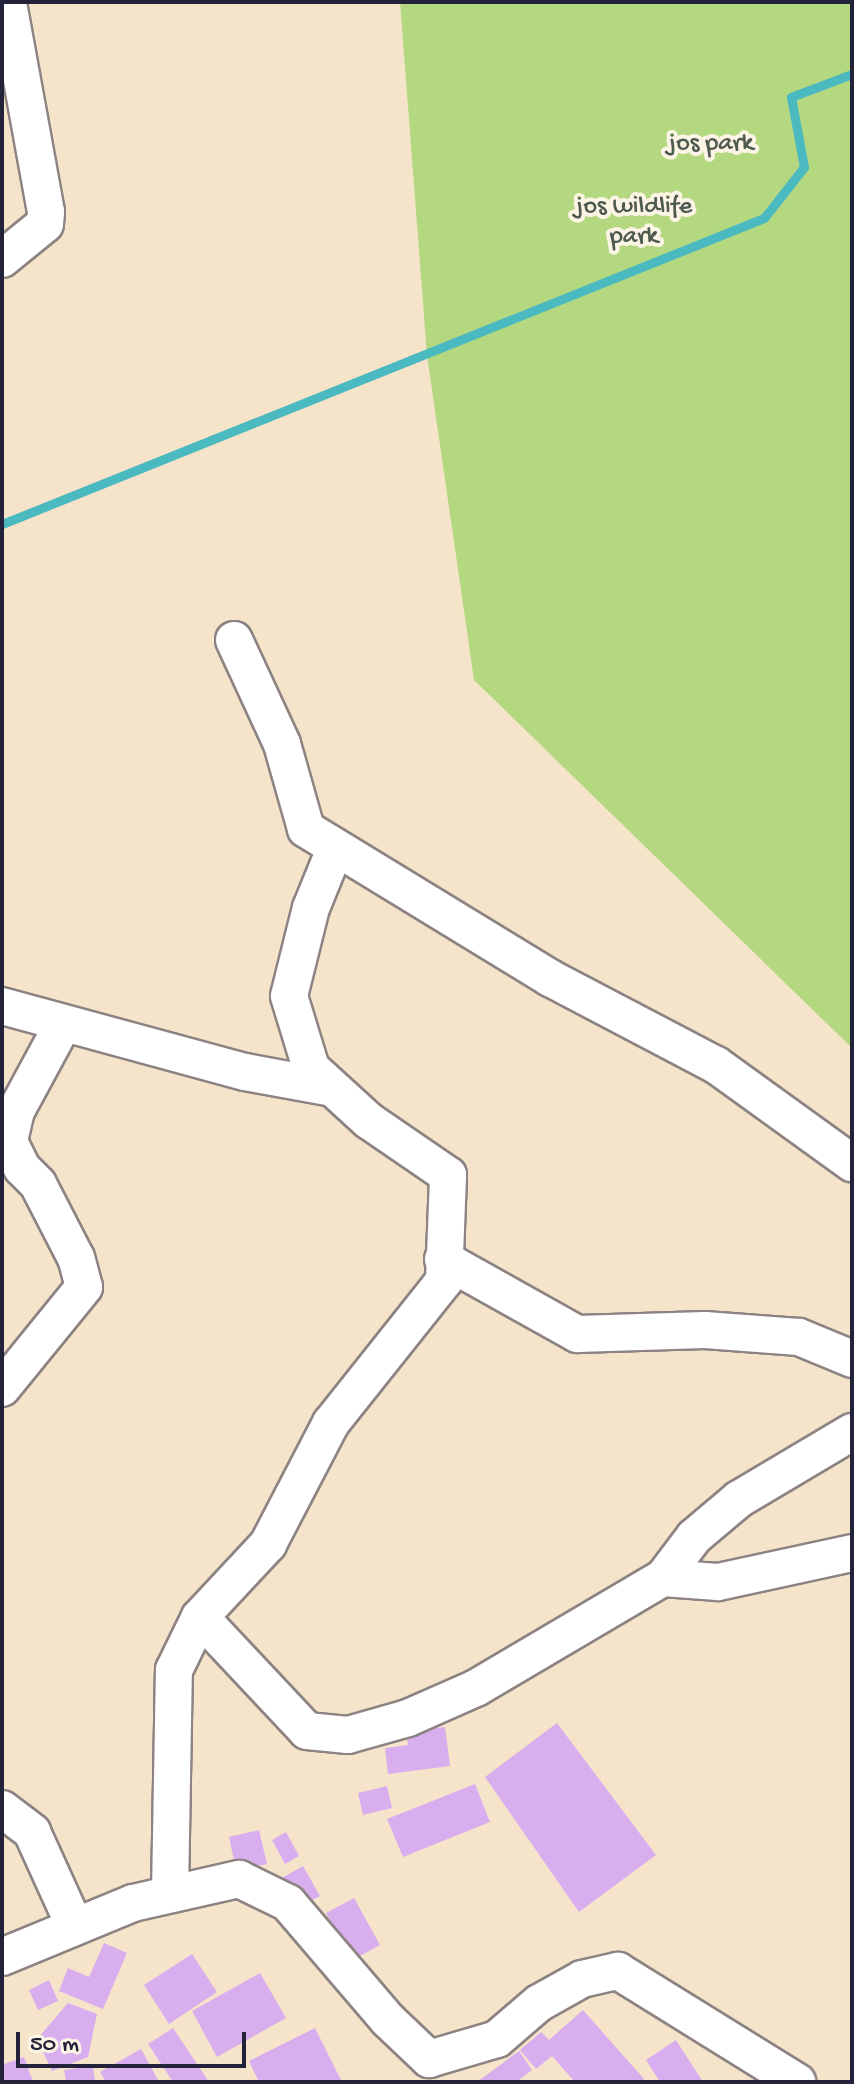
<!DOCTYPE html>
<html>
<head>
<meta charset="utf-8">
<style>
  body { margin:0 }
  #map { position:relative; width:854px; height:2084px; overflow:hidden; background:#f5e4c9; font-family:"Gochi Hand",sans-serif }
  div>[style] { position:absolute }
  .green>* { inset:0; background:#b3d880 }
  .stream>* { height:9px; margin:-4.5px; padding:0 4.5px; transform-origin:4.5px; border-radius:4.5px; background:#4ab9c0 }
  .building>* { inset:0; background:#d9aeef }
  .roads { filter:drop-shadow(2px 0 #8c8382) drop-shadow(-2px 0 #8c8382) drop-shadow(0 2px #8c8382) drop-shadow(0 -2px #8c8382) }
  .minor>* { height:36px; margin:-18px; padding:0 18px; transform-origin:18px; border-radius:18px; background:#fff }
  span { translate:-50% -50%; white-space:nowrap; text-align:center; line-height:1.15; -webkit-text-stroke:8px #fcf5e5; paint-order:stroke }
  .park-label { font-size:26px; color:#4e5950 }
  .frame { position:absolute; inset:0; border:4px solid #22223b; pointer-events:none }
  .scale { position:absolute; left:16px; top:2032px; width:230px; height:36px; box-sizing:border-box; border:4px solid #22223b; border-top:0; padding-left:10px; font-size:24px; line-height:28px; white-space:nowrap; color:#22223b; -webkit-text-stroke:6px #fcf5e5; paint-order:stroke }
</style>
</head>
<body>
<div id="map">
  <div class="green">
    <div style="clip-path:polygon(400px 2px,852px 2px,852px 1048px,474px 680px,427px 355px)"></div>
  </div>
  <div class="stream">
    <div style="left:2px;top:524px;width:821px;rotate:-21.88deg"></div>
    <div style="left:764px;top:218px;width:65px;rotate:-51.9deg"></div>
    <div style="left:804px;top:167px;width:71px;rotate:-100.5deg"></div>
    <div style="left:791px;top:97px;width:65px;rotate:-20.7deg"></div>
  </div>
  <div class="building">
    <div style="clip-path:polygon(557px 1723px,656px 1855px,579px 1912px,485px 1777px)"></div>
    <div style="clip-path:polygon(445px 1727px,450px 1766px,388px 1774px,385px 1748px,408px 1745px,406px 1732px)"></div>
    <div style="clip-path:polygon(475px 1784px,490px 1822px,403px 1857px,387px 1819px)"></div>
    <div style="clip-path:polygon(387px 1786px,392px 1808px,363px 1815px,358px 1793px)"></div>
    <div style="clip-path:polygon(259px 1830px,267px 1864px,236px 1870px,229px 1837px)"></div>
    <div style="clip-path:polygon(286px 1832px,299px 1856px,285px 1864px,272px 1840px)"></div>
    <div style="clip-path:polygon(303px 1866px,320px 1896px,299px 1907px,282px 1878px)"></div>
    <div style="clip-path:polygon(354px 1898px,380px 1945px,351px 1961px,326px 1913px)"></div>
    <div style="clip-path:polygon(104px 1943px,127px 1953px,103px 2009px,59px 1991px,68px 1968px,89px 1977px)"></div>
    <div style="clip-path:polygon(192px 1954px,217px 1992px,169px 2024px,144px 1985px)"></div>
    <div style="clip-path:polygon(260px 1973px,286px 2018px,217px 2057px,192px 2011px)"></div>
    <div style="clip-path:polygon(49px 1980px,58px 2001px,38px 2010px,29px 1990px)"></div>
    <div style="clip-path:polygon(68px 2003px,97px 2014px,88px 2057px,52px 2071px,37px 2039px)"></div>
    <div style="clip-path:polygon(583px 2010px,644px 2079px,641px 2082px,575px 2082px,552px 2056px,536px 2069px,520px 2050px,541px 2032px,549px 2040px)"></div>
    <div style="clip-path:polygon(173px 2028px,209px 2082px,173px 2082px,148px 2044px)"></div>
    <div style="clip-path:polygon(315px 2028px,342px 2082px,259px 2082px,249px 2061px)"></div>
    <div style="clip-path:polygon(676px 2040px,703px 2082px,660px 2082px,646px 2060px)"></div>
    <div style="clip-path:polygon(141px 2049px,159px 2082px,106px 2082px,100px 2072px)"></div>
    <div style="clip-path:polygon(519px 2051px,532px 2070px,516px 2082px,477px 2082px)"></div>
    <div style="clip-path:polygon(24px 2057px,33px 2082px,2px 2082px,2px 2065px)"></div>
    <div style="clip-path:polygon(93px 2066px,95px 2082px,66px 2082px,64px 2070px)"></div>
  </div>
  <div class="roads">
    <div class="minor">
      <div style="left:2px;top:259px;width:55px;rotate:-39.1deg"></div>
      <div style="left:45px;top:224px;width:12px;rotate:-85deg"></div>
      <div style="left:46px;top:212px;width:213px;rotate:-100.3deg"></div>
      <div style="left:234px;top:640px;width:115px;rotate:65.2deg"></div>
      <div style="left:282px;top:744px;width:88px;rotate:74.2deg"></div>
      <div style="left:306px;top:829px;width:286px;rotate:31.4deg"></div>
      <div style="left:550px;top:978px;width:187px;rotate:27.7deg"></div>
      <div style="left:716px;top:1065px;width:168px;rotate:35.8deg"></div>
      <div style="left:2px;top:1006px;width:252px;rotate:15.2deg"></div>
      <div style="left:245px;top:1072px;width:88px;rotate:10.4deg"></div>
      <div style="left:443px;top:1259px;width:154px;rotate:29.2deg"></div>
      <div style="left:577px;top:1334px;width:128px;rotate:-1.8deg"></div>
      <div style="left:705px;top:1330px;width:94px;rotate:4.3deg"></div>
      <div style="left:799px;top:1337px;width:57px;rotate:22.5deg"></div>
      <div style="left:2px;top:1388px;width:130px;rotate:-50.9deg"></div>
      <div style="left:84px;top:1287px;width:30px;rotate:-105deg"></div>
      <div style="left:76px;top:1258px;width:83px;rotate:-117.2deg"></div>
      <div style="left:38px;top:1184px;width:23px;rotate:-135deg"></div>
      <div style="left:22px;top:1168px;width:30px;rotate:-116deg"></div>
      <div style="left:9px;top:1141px;width:31px;rotate:-77deg"></div>
      <div style="left:16px;top:1111px;width:99px;rotate:-61.6deg"></div>
      <div style="left:663px;top:1578px;width:51px;rotate:-52.9deg"></div>
      <div style="left:694px;top:1537px;width:59px;rotate:-40.2deg"></div>
      <div style="left:739px;top:1499px;width:131px;rotate:-30.7deg"></div>
      <div style="left:200px;top:1617px;width:156px;rotate:46.8deg"></div>
      <div style="left:307px;top:1731px;width:41px;rotate:5.6deg"></div>
      <div style="left:348px;top:1735px;width:62px;rotate:-15.8deg"></div>
      <div style="left:408px;top:1718px;width:74px;rotate:-23.8deg"></div>
      <div style="left:476px;top:1688px;width:217px;rotate:-30.5deg"></div>
      <div style="left:663px;top:1578px;width:55px;rotate:4.2deg"></div>
      <div style="left:718px;top:1582px;width:137px;rotate:-12.2deg"></div>
      <div style="left:2px;top:1809px;width:38px;rotate:37deg"></div>
      <div style="left:32px;top:1832px;width:104px;rotate:65.6deg"></div>
      <div style="left:170px;top:1894px;width:224px;rotate:-89deg"></div>
      <div style="left:174px;top:1670px;width:59px;rotate:-63.9deg"></div>
      <div style="left:200px;top:1617px;width:100px;rotate:-47deg"></div>
      <div style="left:268px;top:1544px;width:136px;rotate:-62.5deg"></div>
      <div style="left:331px;top:1423px;width:181px;rotate:-51.5deg"></div>
      <div style="left:444px;top:1281px;width:106px;rotate:-87.8deg"></div>
      <div style="left:448px;top:1175px;width:96px;rotate:-145.6deg"></div>
      <div style="left:369px;top:1121px;width:79px;rotate:-137.6deg"></div>
      <div style="left:311px;top:1068px;width:75px;rotate:-107deg"></div>
      <div style="left:289px;top:996px;width:91px;rotate:-76deg"></div>
      <div style="left:311px;top:908px;width:64px;rotate:-67.9deg"></div>
      <div style="left:2px;top:1957px;width:142px;rotate:-22.4deg"></div>
      <div style="left:133px;top:1903px;width:109px;rotate:-12.8deg"></div>
      <div style="left:239px;top:1879px;width:55px;rotate:26.1deg"></div>
      <div style="left:288px;top:1903px;width:154px;rotate:49.5deg"></div>
      <div style="left:388px;top:2020px;width:57px;rotate:43.6deg"></div>
      <div style="left:429px;top:2059px;width:71px;rotate:-16.4deg"></div>
      <div style="left:497px;top:2039px;width:55px;rotate:-40.6deg"></div>
      <div style="left:539px;top:2003px;width:49px;rotate:-29.2deg"></div>
      <div style="left:582px;top:1979px;width:37px;rotate:-13deg"></div>
      <div style="left:618px;top:1971px;width:211px;rotate:31.8deg"></div>
    </div>
  </div>
  <div class="park-label">
    <span style="left:711px;top:145px">jos park</span>
    <span style="left:634px;top:223px">jos wildlife<br>park</span>
  </div>
  <div class="frame"></div>
  <div class="scale">50 m</div>
</div>
</body>
</html>
